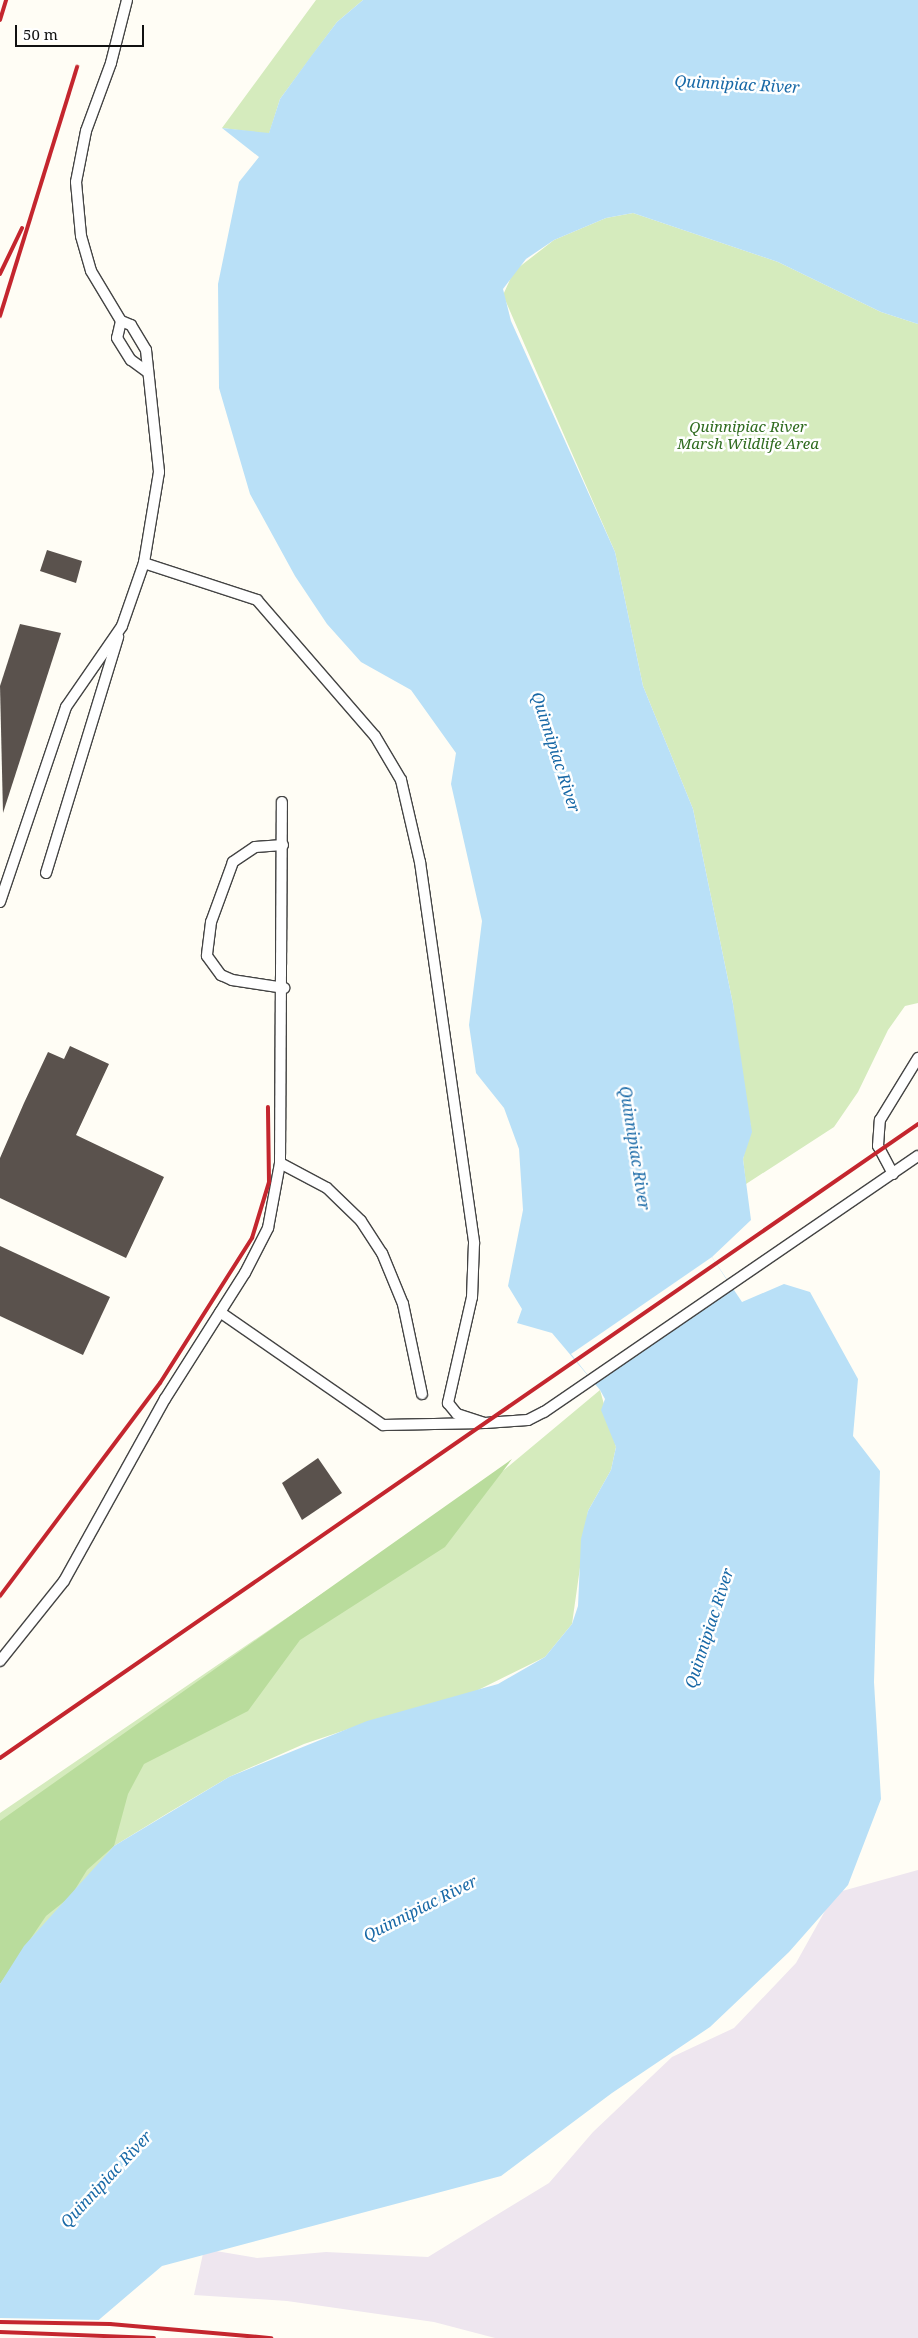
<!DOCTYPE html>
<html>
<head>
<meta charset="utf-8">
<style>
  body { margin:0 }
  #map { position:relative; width:918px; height:2338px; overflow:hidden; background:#fffdf5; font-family:"Noto Serif",serif }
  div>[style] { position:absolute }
  .industrial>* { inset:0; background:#eee6ef }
  .green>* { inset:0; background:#d5ebbd }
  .forest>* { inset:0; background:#b9dc9c }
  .water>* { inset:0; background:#b9e0f7 }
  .pier>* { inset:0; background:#fffdf5 }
  .building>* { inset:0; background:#5a524d }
  .roads { filter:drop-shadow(1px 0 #444) drop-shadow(-1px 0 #444) drop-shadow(0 1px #444) drop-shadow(0 -1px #444) }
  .lane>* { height:10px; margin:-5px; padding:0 5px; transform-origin:5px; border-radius:5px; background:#fff }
  .rail>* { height:4px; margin:-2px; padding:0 2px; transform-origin:2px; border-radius:2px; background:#c4262e }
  span { translate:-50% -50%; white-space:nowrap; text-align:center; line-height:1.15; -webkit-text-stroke:5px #fff; paint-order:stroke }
  .park-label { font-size:15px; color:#2f6b1f; font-style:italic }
  .water-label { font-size:16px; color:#1768a6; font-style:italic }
  .scale { position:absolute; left:15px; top:25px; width:129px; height:22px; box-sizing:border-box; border:2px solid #111; border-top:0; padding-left:6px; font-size:15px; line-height:18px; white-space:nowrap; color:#111; -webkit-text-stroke:4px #fff; paint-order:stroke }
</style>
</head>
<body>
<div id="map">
  <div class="industrial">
    <div style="clip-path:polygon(918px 1870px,918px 2338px,495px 2338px,434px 2322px,287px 2301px,194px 2295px,204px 2249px,257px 2258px,326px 2252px,428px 2257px,549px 2183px,593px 2132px,672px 2057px,734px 2028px,796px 1963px,835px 1893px)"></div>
  </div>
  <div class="green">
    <div style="clip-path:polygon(316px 0,363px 0,337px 22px,280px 99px,269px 134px,222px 128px)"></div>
    <div style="clip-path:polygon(633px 213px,778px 262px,881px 312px,918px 324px,918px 1003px,905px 1006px,888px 1030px,858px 1092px,834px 1127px,746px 1184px,743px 1159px,751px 1126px,744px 1103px,733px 1004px,693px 809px,643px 686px,615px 552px,503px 295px,514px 271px,554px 240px,606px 218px)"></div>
    <div style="clip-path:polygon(600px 1390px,616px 1447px,611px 1470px,588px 1511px,572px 1624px,545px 1657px,466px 1696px,387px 1716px,304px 1744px,229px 1777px,168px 1813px,114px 1846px,0 1984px,0 1813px,504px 1470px)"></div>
  </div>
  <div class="forest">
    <div style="clip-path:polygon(512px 1459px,445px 1547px,300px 1640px,248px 1711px,144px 1764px,128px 1794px,114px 1846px,87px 1870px,71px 1896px,46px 1916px,0 1984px,0 1821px)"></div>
  </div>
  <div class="water">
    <div style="clip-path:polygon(363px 0,918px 0,918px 324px,881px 312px,778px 262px,633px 213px,606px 218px,554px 240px,526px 259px,503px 289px,511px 321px,615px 552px,643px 686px,693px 809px,733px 1004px,752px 1132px,743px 1159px,751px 1220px,712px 1257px,742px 1302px,784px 1284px,810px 1292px,858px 1379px,853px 1436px,880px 1471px,874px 1682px,881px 1799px,848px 1885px,789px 1952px,710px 2027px,612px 2093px,501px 2176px,162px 2266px,94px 2324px,0 2338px,0 1984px,24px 1946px,114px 1846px,229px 1777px,367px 1721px,498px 1684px,545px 1657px,572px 1624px,578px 1606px,581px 1539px,588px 1511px,611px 1470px,616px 1447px,601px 1410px,605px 1399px,600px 1390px,552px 1333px,517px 1323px,522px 1309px,508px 1286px,523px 1210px,519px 1149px,504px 1108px,476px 1073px,469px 1025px,482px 921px,451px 784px,456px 753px,411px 690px,361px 662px,327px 624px,295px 576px,250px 494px,219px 388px,218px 284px,239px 182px,259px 157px,222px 128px,269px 133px,280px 99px,312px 55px,337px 22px)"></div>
  </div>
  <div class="pier">
    <div style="clip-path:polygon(712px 1257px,732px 1288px,595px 1384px,571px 1354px)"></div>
    <div style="clip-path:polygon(0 2318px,102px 2320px,96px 2325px,95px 2338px,0 2338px)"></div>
  </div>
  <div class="building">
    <div style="clip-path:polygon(47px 550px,82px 561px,76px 583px,40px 571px)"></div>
    <div style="clip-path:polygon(20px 624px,61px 633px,3px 813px,0 686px)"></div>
    <div style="clip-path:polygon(70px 1046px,109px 1064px,76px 1135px,164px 1177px,126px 1258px,0 1198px,0 1158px,24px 1103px,48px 1052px,64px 1059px)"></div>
    <div style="clip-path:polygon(0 1246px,110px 1297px,83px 1355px,0 1316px)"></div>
    <div style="clip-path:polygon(318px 1458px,342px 1493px,302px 1520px,282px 1483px)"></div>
  </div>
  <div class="roads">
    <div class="lane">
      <div style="left:127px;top:0;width:65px;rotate:104.3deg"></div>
      <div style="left:111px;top:63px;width:72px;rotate:110.2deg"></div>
      <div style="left:86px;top:131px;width:52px;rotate:101.1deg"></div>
      <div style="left:76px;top:182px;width:54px;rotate:84.7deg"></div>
      <div style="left:81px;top:236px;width:36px;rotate:74deg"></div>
      <div style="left:91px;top:271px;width:58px;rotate:59deg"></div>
      <div style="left:121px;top:321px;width:11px;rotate:22deg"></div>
      <div style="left:131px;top:325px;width:29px;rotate:59deg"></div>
      <div style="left:146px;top:350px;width:123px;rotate:83.9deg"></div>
      <div style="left:159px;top:472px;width:92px;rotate:99.4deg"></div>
      <div style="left:144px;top:563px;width:119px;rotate:18.1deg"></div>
      <div style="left:257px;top:600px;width:180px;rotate:49.1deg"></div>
      <div style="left:375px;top:736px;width:51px;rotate:59.4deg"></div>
      <div style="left:401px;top:780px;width:84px;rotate:77deg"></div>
      <div style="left:420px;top:862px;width:385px;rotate:81.9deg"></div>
      <div style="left:474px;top:1243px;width:54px;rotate:92.1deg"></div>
      <div style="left:472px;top:1297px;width:109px;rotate:102.8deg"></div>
      <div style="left:448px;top:1403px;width:14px;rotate:51deg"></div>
      <div style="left:457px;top:1414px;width:29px;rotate:18deg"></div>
      <div style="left:485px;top:1423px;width:102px;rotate:178.9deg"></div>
      <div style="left:383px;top:1425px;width:198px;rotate:-145.3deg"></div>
      <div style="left:121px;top:321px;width:17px;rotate:103deg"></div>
      <div style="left:117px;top:338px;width:26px;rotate:58deg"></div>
      <div style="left:131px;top:360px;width:19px;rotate:36deg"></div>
      <div style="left:283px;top:845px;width:28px;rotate:176deg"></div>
      <div style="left:255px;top:847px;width:27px;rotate:146deg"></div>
      <div style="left:233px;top:862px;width:64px;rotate:110.1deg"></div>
      <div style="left:211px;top:922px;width:34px;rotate:97deg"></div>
      <div style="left:207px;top:956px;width:24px;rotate:54deg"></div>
      <div style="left:221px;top:975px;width:12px;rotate:24deg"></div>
      <div style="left:232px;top:980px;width:53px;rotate:8.7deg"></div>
      <div style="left:46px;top:873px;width:247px;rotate:-73deg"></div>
      <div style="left:0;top:902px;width:206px;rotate:-71.3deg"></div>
      <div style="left:66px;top:707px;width:98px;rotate:-55.3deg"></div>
      <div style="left:122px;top:626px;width:67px;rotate:-70.8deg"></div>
      <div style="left:280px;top:1163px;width:53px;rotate:28deg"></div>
      <div style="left:327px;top:1188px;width:47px;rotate:44.1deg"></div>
      <div style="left:361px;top:1221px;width:38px;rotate:57deg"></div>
      <div style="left:382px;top:1253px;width:55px;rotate:67.6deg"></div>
      <div style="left:403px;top:1304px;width:92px;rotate:78.1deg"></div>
      <div style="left:893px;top:1174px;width:32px;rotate:-118deg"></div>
      <div style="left:878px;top:1146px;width:26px;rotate:-86deg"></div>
      <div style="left:880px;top:1120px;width:73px;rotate:-58.5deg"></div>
      <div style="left:485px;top:1423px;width:43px;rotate:-4deg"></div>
      <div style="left:528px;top:1420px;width:18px;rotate:-27deg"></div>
      <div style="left:544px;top:1412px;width:453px;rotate:-34.4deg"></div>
      <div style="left:0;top:1661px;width:102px;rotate:-51.3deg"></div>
      <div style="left:64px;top:1581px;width:208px;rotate:-61deg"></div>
      <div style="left:165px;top:1399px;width:149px;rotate:-57.6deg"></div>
      <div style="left:245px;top:1273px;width:51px;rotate:-62.9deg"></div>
      <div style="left:268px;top:1228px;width:66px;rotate:-79.5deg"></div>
      <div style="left:280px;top:1163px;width:361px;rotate:-89.7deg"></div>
    </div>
  </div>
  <div class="rail">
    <div style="left:0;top:20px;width:21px;rotate:-73deg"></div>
    <div style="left:0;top:274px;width:51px;rotate:-64.4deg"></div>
    <div style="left:0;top:316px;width:261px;rotate:-72.8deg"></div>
    <div style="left:0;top:1596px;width:266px;rotate:-53.1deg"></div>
    <div style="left:160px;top:1383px;width:172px;rotate:-57.6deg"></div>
    <div style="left:252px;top:1238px;width:59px;rotate:-73.1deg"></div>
    <div style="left:269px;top:1182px;width:75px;rotate:-90.8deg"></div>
    <div style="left:0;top:1758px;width:1116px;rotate:-34.63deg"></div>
    <div style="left:0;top:2322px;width:110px;rotate:1deg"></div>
    <div style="left:110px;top:2324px;width:162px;rotate:5deg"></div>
    <div style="left:0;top:2332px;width:154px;rotate:2.2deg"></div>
  </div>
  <div class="park-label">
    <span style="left:748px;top:435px">Quinnipiac River<br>Marsh Wildlife Area</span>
  </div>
  <div class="water-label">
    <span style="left:737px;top:84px;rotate:3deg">Quinnipiac River</span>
    <span style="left:556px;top:752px;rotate:72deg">Quinnipiac River</span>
    <span style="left:635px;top:1148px;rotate:81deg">Quinnipiac River</span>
    <span style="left:709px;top:1628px;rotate:-72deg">Quinnipiac River</span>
    <span style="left:420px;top:1908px;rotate:-27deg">Quinnipiac River</span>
    <span style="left:106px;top:2179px;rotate:-47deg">Quinnipiac River</span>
  </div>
  <div class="scale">50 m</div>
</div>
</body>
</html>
